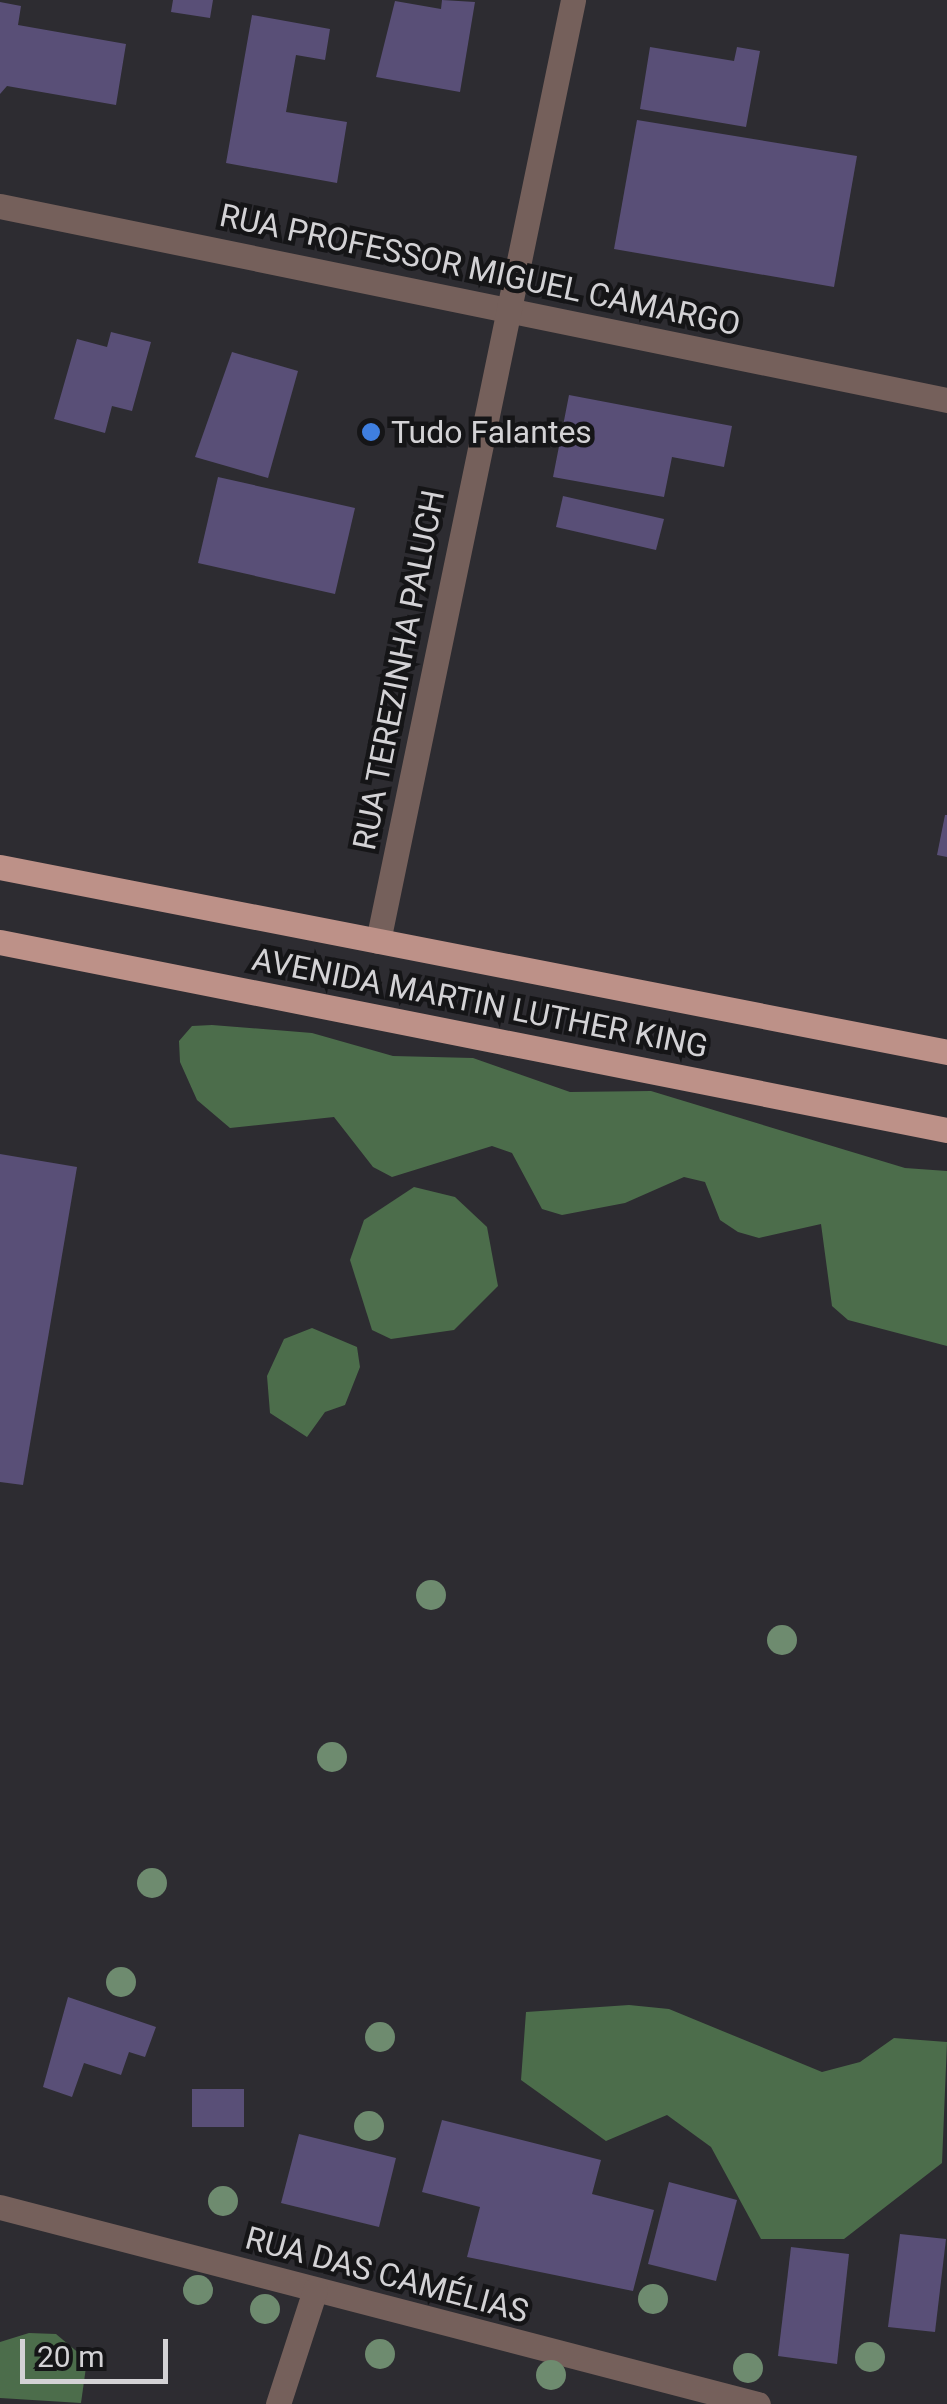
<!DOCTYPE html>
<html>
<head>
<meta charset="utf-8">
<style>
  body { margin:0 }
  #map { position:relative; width:947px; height:2404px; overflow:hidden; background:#2d2c31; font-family:Roboto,sans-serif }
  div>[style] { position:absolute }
  .forest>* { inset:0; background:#4c6d4b }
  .building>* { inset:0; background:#594f77 }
  .minor>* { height:25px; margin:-12.5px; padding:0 12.5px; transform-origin:12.5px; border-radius:12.5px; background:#75605b }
  .major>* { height:25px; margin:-12.5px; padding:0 12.5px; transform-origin:12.5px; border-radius:12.5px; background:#bd9188 }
  .trees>* { width:30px; height:30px; margin:-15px; border-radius:50%; background:#6e8b6f }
  .dots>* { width:28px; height:28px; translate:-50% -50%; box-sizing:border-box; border:5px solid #151517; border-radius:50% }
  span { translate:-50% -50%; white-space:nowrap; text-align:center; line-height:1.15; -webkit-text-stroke:9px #151517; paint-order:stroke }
  .street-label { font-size:32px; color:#d3d2d5 }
  .poi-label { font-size:32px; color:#d3d2d5 }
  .left { translate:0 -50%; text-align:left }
  .scale { position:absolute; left:20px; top:2339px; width:148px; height:45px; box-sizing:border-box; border:5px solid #d3d2d5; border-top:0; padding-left:12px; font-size:30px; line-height:35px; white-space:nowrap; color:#d3d2d5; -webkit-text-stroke:8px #151517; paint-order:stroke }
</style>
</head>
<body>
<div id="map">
  <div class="forest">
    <div style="clip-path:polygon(212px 1025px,312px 1033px,393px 1056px,473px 1058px,570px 1092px,651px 1091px,905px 1168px,947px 1171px,947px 1346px,848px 1320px,832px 1306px,821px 1224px,759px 1238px,738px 1232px,720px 1220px,705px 1182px,684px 1177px,625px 1203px,562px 1215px,542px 1209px,512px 1153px,492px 1146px,392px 1177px,373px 1167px,334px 1117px,230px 1128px,197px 1100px,180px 1062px,179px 1041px,192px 1026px)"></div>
    <div style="clip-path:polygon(414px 1187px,455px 1197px,487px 1227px,498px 1286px,454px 1330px,391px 1339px,372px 1330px,350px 1260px,364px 1220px)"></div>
    <div style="clip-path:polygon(312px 1328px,357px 1347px,360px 1367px,345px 1405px,325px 1412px,307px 1437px,270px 1413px,267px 1376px,284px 1339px)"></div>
    <div style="clip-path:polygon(629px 2005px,669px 2009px,822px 2072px,860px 2062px,894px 2038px,947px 2042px,942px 2163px,844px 2239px,761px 2239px,711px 2147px,667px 2115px,606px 2141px,521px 2080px,526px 2012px)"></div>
    <div style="clip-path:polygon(29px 2333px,56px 2334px,87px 2360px,81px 2403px,0 2398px,0 2342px)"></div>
  </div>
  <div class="building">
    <div style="clip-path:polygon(173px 0,213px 0,210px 18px,171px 12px)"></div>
    <div style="clip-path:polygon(442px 0,475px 2px,460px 92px,376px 77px,395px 1px,441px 9px)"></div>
    <div style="clip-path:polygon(0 2px,21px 6px,18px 25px,126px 44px,116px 105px,7px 86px,0 94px)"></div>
    <div style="clip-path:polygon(252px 15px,330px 29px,325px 60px,296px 55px,286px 112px,347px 122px,337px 183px,226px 163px)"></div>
    <div style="clip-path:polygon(650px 47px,734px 61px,737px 47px,760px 51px,746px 127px,640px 109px)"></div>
    <div style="clip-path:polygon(637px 120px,857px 156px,834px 287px,614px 249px)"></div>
    <div style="clip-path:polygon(111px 332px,151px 342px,132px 411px,112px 406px,105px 433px,54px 419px,77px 339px,107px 347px)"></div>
    <div style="clip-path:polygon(232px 352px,298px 371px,268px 478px,195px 457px)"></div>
    <div style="clip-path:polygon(569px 395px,732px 426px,724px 467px,672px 457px,664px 497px,553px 477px)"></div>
    <div style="clip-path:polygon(218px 477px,355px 508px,335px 594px,198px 563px)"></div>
    <div style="clip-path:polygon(563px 496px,664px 519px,656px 550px,556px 527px)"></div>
    <div style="clip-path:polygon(945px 815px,947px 815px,947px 857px,937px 855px)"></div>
    <div style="clip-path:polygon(0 1154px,77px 1167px,23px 1485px,0 1482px)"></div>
    <div style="clip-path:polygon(68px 1997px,156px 2027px,145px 2057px,129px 2052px,121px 2075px,84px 2063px,72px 2097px,43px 2087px)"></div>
    <div style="clip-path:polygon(192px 2089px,244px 2089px,244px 2127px,192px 2127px)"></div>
    <div style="clip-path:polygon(442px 2120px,601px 2160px,592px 2194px,654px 2210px,633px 2291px,467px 2257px,480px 2207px,422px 2192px)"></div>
    <div style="clip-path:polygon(299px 2134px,396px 2158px,379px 2227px,281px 2203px)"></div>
    <div style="clip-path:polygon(669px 2182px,737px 2200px,716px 2281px,648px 2264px)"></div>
    <div style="clip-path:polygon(900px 2234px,946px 2239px,935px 2332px,888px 2327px)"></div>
    <div style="clip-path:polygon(791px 2247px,849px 2254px,837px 2364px,778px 2356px)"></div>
  </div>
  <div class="minor">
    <div style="left:0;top:206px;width:967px;rotate:11.58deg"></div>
    <div style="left:378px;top:941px;width:961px;rotate:-78.29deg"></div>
    <div style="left:0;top:2207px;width:783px;rotate:14.57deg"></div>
    <div style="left:278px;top:2404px;width:120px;rotate:-72deg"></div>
  </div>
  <div class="major">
    <div style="left:0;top:867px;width:965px;rotate:11.05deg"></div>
    <div style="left:0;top:942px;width:965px;rotate:11.23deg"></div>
  </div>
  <div class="trees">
    <div style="left:431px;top:1595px"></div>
    <div style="left:782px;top:1640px"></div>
    <div style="left:332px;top:1757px"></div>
    <div style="left:152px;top:1883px"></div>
    <div style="left:121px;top:1982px"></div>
    <div style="left:380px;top:2037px"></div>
    <div style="left:369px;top:2126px"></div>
    <div style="left:223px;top:2201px"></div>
    <div style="left:198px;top:2290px"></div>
    <div style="left:653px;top:2299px"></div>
    <div style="left:265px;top:2309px"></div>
    <div style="left:380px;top:2354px"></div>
    <div style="left:870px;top:2357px"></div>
    <div style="left:748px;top:2368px"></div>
    <div style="left:551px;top:2375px"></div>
  </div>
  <div class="dots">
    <div style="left:371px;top:432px;background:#3f7fe0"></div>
  </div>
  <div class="street-label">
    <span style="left:480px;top:270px;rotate:12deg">RUA PROFESSOR MIGUEL CAMARGO</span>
    <span style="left:399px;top:670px;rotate:-79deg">RUA TEREZINHA PALUCH</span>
    <span style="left:480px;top:1003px;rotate:11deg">AVENIDA MARTIN LUTHER KING</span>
    <span style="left:387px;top:2275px;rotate:15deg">RUA DAS CAMÉLIAS</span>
  </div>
  <div class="poi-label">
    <span class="left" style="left:391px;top:432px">Tudo Falantes</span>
  </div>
  <div class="scale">20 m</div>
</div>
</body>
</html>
